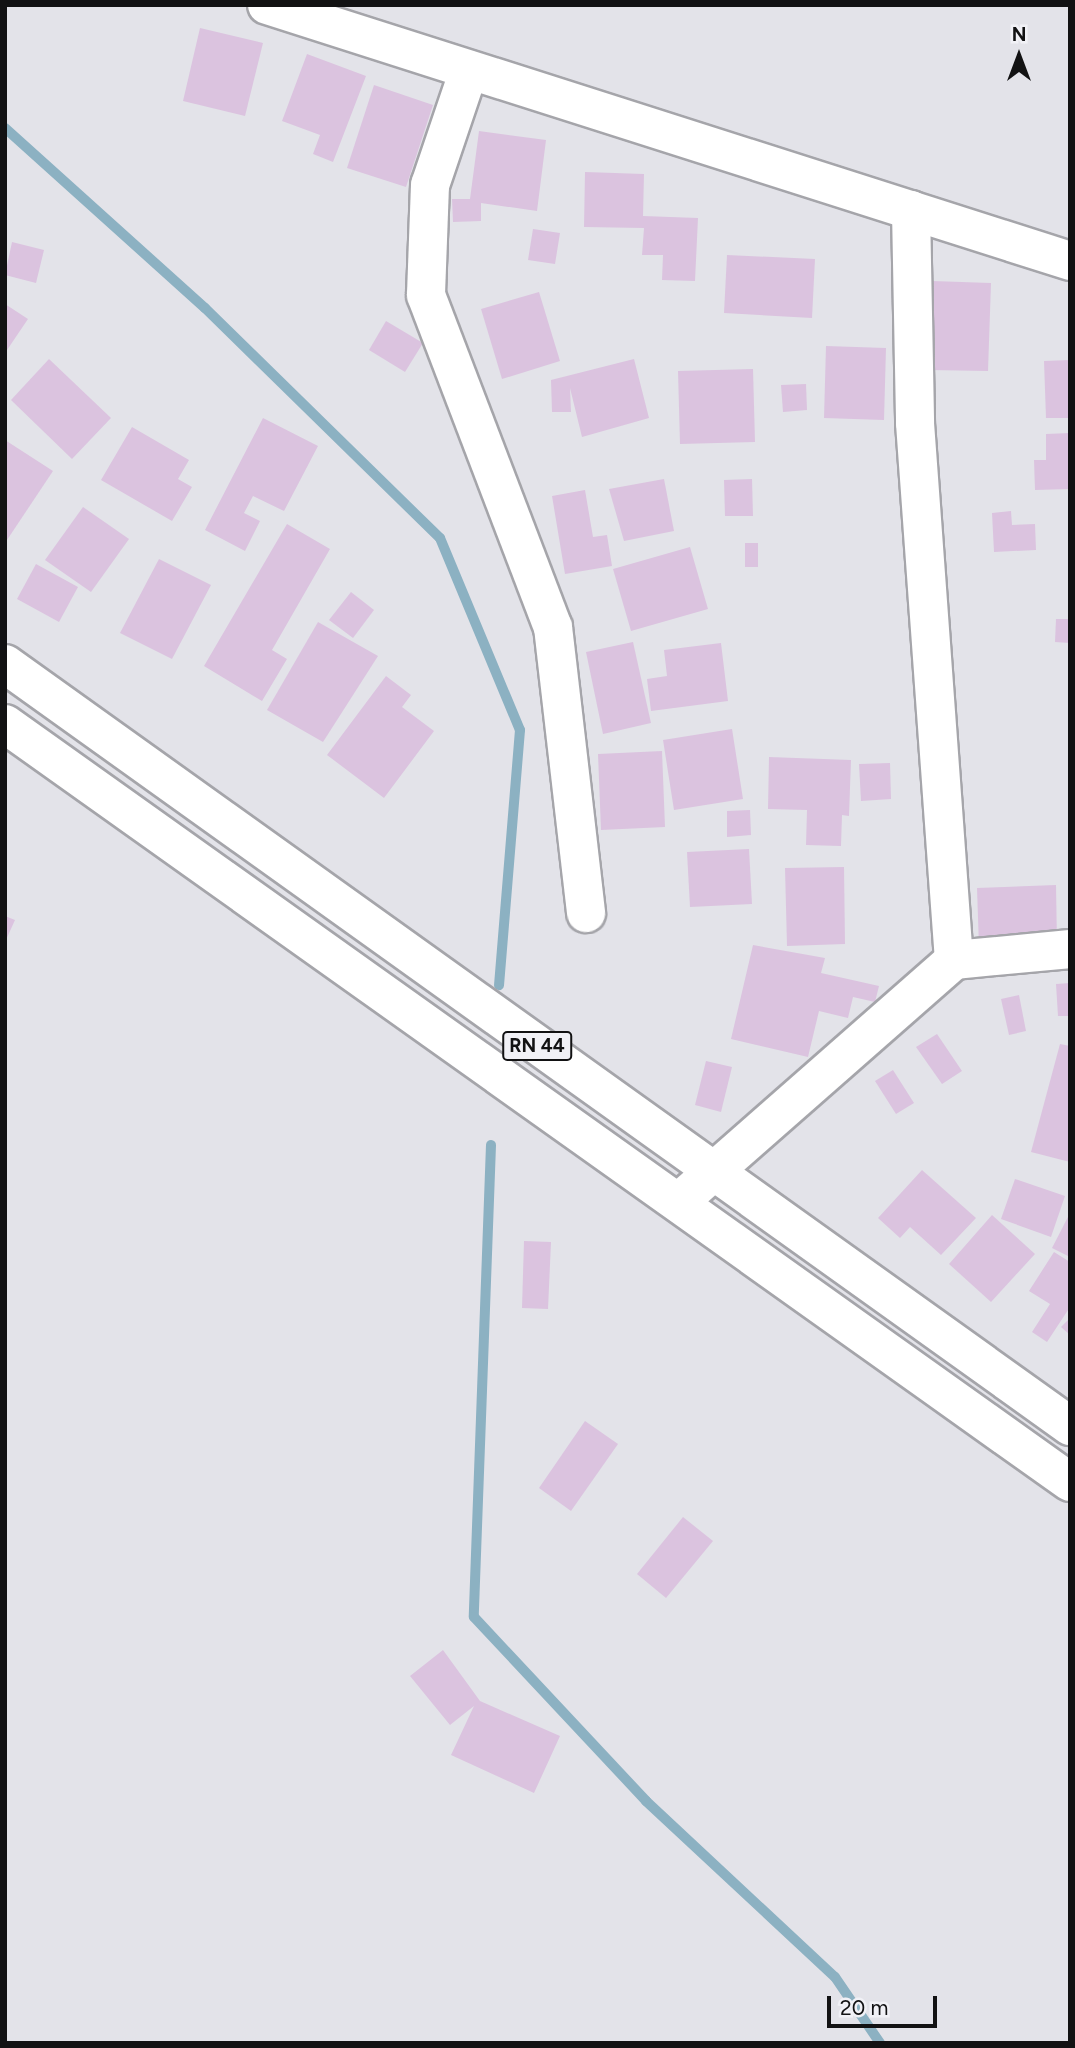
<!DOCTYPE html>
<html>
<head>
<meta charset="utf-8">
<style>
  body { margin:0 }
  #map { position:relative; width:1075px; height:2048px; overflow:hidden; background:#e3e3e9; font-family:Figtree,sans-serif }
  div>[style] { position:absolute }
  .stream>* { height:10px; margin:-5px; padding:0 5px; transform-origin:5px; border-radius:5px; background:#8cb1c2 }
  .building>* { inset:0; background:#dbc3df }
  .roads { filter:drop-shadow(2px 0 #a5a5aa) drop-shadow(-2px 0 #a5a5aa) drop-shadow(0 2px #a5a5aa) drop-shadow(0 -2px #a5a5aa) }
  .street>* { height:38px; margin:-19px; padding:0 19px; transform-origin:19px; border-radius:19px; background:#fff }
  .highway>* { height:38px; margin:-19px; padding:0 19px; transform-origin:19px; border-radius:19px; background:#fff }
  span { translate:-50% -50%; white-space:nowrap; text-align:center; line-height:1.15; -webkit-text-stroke:5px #f1f1f6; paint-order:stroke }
  .shield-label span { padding:2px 5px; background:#f1f1f6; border:2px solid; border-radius:5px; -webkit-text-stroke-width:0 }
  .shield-label { font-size:19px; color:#121213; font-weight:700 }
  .frame { position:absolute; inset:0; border:7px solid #121213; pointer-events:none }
  .north { position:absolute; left:984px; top:21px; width:70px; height:70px; -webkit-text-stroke:5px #f1f1f6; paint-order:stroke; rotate:0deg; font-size:19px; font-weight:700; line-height:28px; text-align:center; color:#121213 }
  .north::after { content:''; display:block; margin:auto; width:24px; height:32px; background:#121213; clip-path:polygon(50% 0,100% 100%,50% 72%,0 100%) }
  .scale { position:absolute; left:827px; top:1996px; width:110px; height:32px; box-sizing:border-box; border:4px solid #121213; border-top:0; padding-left:9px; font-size:21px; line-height:24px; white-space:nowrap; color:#121213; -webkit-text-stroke:5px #f1f1f6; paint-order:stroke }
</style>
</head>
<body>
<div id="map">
  <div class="stream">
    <div style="left:5px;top:128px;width:269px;rotate:42deg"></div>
    <div style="left:205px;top:308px;width:329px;rotate:44.4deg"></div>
    <div style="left:440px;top:538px;width:208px;rotate:67.4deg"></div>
    <div style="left:520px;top:730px;width:256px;rotate:94.7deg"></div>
    <div style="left:491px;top:1145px;width:472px;rotate:92.1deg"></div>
    <div style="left:474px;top:1617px;width:252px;rotate:46.9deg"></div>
    <div style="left:646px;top:1801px;width:258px;rotate:43deg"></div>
    <div style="left:835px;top:1977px;width:80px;rotate:55.7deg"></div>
  </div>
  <div class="building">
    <div style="clip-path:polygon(200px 28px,263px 43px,245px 116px,183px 101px)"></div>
    <div style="clip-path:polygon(307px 54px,366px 76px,333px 162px,313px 154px,320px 135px,282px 121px)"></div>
    <div style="clip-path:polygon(374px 85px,433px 105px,406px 187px,347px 168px)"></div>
    <div style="clip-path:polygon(479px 131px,546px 140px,537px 211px,481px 203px,481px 221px,453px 222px,452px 199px,470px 199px)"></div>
    <div style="clip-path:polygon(585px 172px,644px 174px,643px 216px,698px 218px,695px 281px,662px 280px,663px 255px,642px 255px,644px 228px,584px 227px)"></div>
    <div style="clip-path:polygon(533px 229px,560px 233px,555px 264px,528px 260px)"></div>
    <div style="clip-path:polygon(12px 242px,44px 250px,36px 283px,5px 275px)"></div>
    <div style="clip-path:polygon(727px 255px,815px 259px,812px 318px,724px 313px)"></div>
    <div style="clip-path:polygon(932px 281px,991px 283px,988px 371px,929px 370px)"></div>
    <div style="clip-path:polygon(539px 292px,560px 361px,502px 379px,481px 309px)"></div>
    <div style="clip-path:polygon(5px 304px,28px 319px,5px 353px)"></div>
    <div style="clip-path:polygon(386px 321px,423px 343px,405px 372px,369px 350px)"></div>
    <div style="clip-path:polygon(826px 346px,886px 348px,884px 420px,824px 418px)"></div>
    <div style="clip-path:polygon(49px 359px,111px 418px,72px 459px,11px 400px)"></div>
    <div style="clip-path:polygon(634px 359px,649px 418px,582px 437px,570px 388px,571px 412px,552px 412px,551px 380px)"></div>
    <div style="clip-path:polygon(1070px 360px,1070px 418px,1046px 418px,1044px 361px)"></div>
    <div style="clip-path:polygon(753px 369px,755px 442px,680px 444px,678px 371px)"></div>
    <div style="clip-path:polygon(806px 384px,807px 410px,783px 412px,781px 385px)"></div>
    <div style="clip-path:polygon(263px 418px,318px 446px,284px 511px,253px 496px,244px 513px,260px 521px,245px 551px,205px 530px)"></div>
    <div style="clip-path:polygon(132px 427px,189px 460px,178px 479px,192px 487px,172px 521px,101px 480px)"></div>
    <div style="clip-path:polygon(1070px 433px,1070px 489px,1035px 490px,1034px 460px,1046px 460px,1046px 434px)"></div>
    <div style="clip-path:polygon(5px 440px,53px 471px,7px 540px,5px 539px)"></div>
    <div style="clip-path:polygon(664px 479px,674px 531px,624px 541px,609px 489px)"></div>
    <div style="clip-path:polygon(752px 479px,753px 516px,725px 516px,724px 480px)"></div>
    <div style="clip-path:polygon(585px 490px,593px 537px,607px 535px,612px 566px,565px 574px,552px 496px)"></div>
    <div style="clip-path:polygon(83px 507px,129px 539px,91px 592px,45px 560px)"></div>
    <div style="clip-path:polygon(1011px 511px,1012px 525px,1035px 524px,1036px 550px,994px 552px,992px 513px)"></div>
    <div style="clip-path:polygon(287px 524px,330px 549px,272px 650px,287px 659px,262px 701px,204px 666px)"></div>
    <div style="clip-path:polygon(745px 543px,758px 543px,758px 567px,745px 567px)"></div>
    <div style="clip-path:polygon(690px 547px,708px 609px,631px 631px,613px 569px)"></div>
    <div style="clip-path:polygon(159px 559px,211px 585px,172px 659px,120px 633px)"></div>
    <div style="clip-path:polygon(36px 564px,78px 587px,59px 622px,17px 599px)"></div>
    <div style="clip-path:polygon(351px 592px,374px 610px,353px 638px,329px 620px)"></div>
    <div style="clip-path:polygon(1056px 619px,1070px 619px,1070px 643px,1055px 642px)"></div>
    <div style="clip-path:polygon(318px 622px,378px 656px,323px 742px,267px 710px)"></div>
    <div style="clip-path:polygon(633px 642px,651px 723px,603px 734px,586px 652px)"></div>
    <div style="clip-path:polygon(721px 643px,728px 701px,651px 711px,647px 679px,667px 676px,664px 650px)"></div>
    <div style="clip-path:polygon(386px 676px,411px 695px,402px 707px,434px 731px,384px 798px,327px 755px)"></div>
    <div style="clip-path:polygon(732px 729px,743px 799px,674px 810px,663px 740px)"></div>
    <div style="clip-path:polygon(662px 751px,665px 827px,601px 830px,598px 754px)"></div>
    <div style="clip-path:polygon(769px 757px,851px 760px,849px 816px,842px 815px,841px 846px,806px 845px,807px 810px,768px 809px)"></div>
    <div style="clip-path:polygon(890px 763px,891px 799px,861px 801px,859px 764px)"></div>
    <div style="clip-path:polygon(750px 810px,751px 835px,727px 837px,727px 811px)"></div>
    <div style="clip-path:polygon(749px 849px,752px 904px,690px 907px,687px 852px)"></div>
    <div style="clip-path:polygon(844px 867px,845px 944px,787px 946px,785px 868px)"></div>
    <div style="clip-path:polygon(1056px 885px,1057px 944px,979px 947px,977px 888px)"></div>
    <div style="clip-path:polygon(5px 916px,15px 920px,5px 942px)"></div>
    <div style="clip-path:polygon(753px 945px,825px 958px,821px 973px,879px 986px,875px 1002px,853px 997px,848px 1018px,819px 1011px,808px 1057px,731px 1039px)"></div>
    <div style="clip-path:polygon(1070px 983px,1070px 1016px,1058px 1016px,1056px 984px)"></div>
    <div style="clip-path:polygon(1019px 995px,1026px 1031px,1009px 1035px,1001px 999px)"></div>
    <div style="clip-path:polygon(937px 1034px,962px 1071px,942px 1084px,916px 1047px)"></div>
    <div style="clip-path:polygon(1060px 1044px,1070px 1046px,1070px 1162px,1031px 1152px)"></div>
    <div style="clip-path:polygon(706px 1061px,732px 1067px,721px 1112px,695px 1105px)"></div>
    <div style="clip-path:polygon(893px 1070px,914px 1103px,896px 1114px,875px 1081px)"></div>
    <div style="clip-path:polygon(922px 1170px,976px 1218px,941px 1255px,910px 1227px,900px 1238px,878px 1218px)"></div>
    <div style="clip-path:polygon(1015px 1179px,1065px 1196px,1051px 1237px,1001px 1219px)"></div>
    <div style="clip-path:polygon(1070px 1213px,1070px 1257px,1052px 1248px)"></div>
    <div style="clip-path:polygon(992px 1215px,1035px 1254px,991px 1302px,949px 1264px)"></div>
    <div style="clip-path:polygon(524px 1241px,551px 1242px,548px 1309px,522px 1308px)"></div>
    <div style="clip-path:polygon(1054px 1252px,1070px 1262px,1070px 1307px,1047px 1342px,1032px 1332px,1050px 1304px,1029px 1291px)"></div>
    <div style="clip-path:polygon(1070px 1318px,1070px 1335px,1061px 1327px)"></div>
    <div style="clip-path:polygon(585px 1421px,618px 1444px,571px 1511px,539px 1488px)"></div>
    <div style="clip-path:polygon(683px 1517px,713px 1541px,666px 1598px,637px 1574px)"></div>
    <div style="clip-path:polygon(443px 1650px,480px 1701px,560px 1736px,534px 1793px,451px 1755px,474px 1706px,450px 1725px,410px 1676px)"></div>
  </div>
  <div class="roads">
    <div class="street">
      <div style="left:267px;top:5px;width:843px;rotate:17.68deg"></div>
      <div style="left:469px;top:70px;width:121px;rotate:108.7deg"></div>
      <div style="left:430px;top:185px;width:110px;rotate:92.1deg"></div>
      <div style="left:426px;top:295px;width:355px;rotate:69.1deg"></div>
      <div style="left:553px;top:627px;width:288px;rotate:83.4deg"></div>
      <div style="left:911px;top:210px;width:213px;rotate:88.9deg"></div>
      <div style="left:915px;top:423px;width:538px;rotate:85.85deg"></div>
      <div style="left:680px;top:1201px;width:365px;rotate:-41.3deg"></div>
      <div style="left:954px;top:960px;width:117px;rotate:-5.4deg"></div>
    </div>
    <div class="highway">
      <div style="left:5px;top:664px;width:1310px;rotate:35.58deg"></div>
      <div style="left:5px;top:724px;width:1307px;rotate:35.44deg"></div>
    </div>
  </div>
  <div class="shield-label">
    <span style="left:537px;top:1046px">RN 44</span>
  </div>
  <div class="frame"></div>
  <div class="north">N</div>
  <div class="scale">20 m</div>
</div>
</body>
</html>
